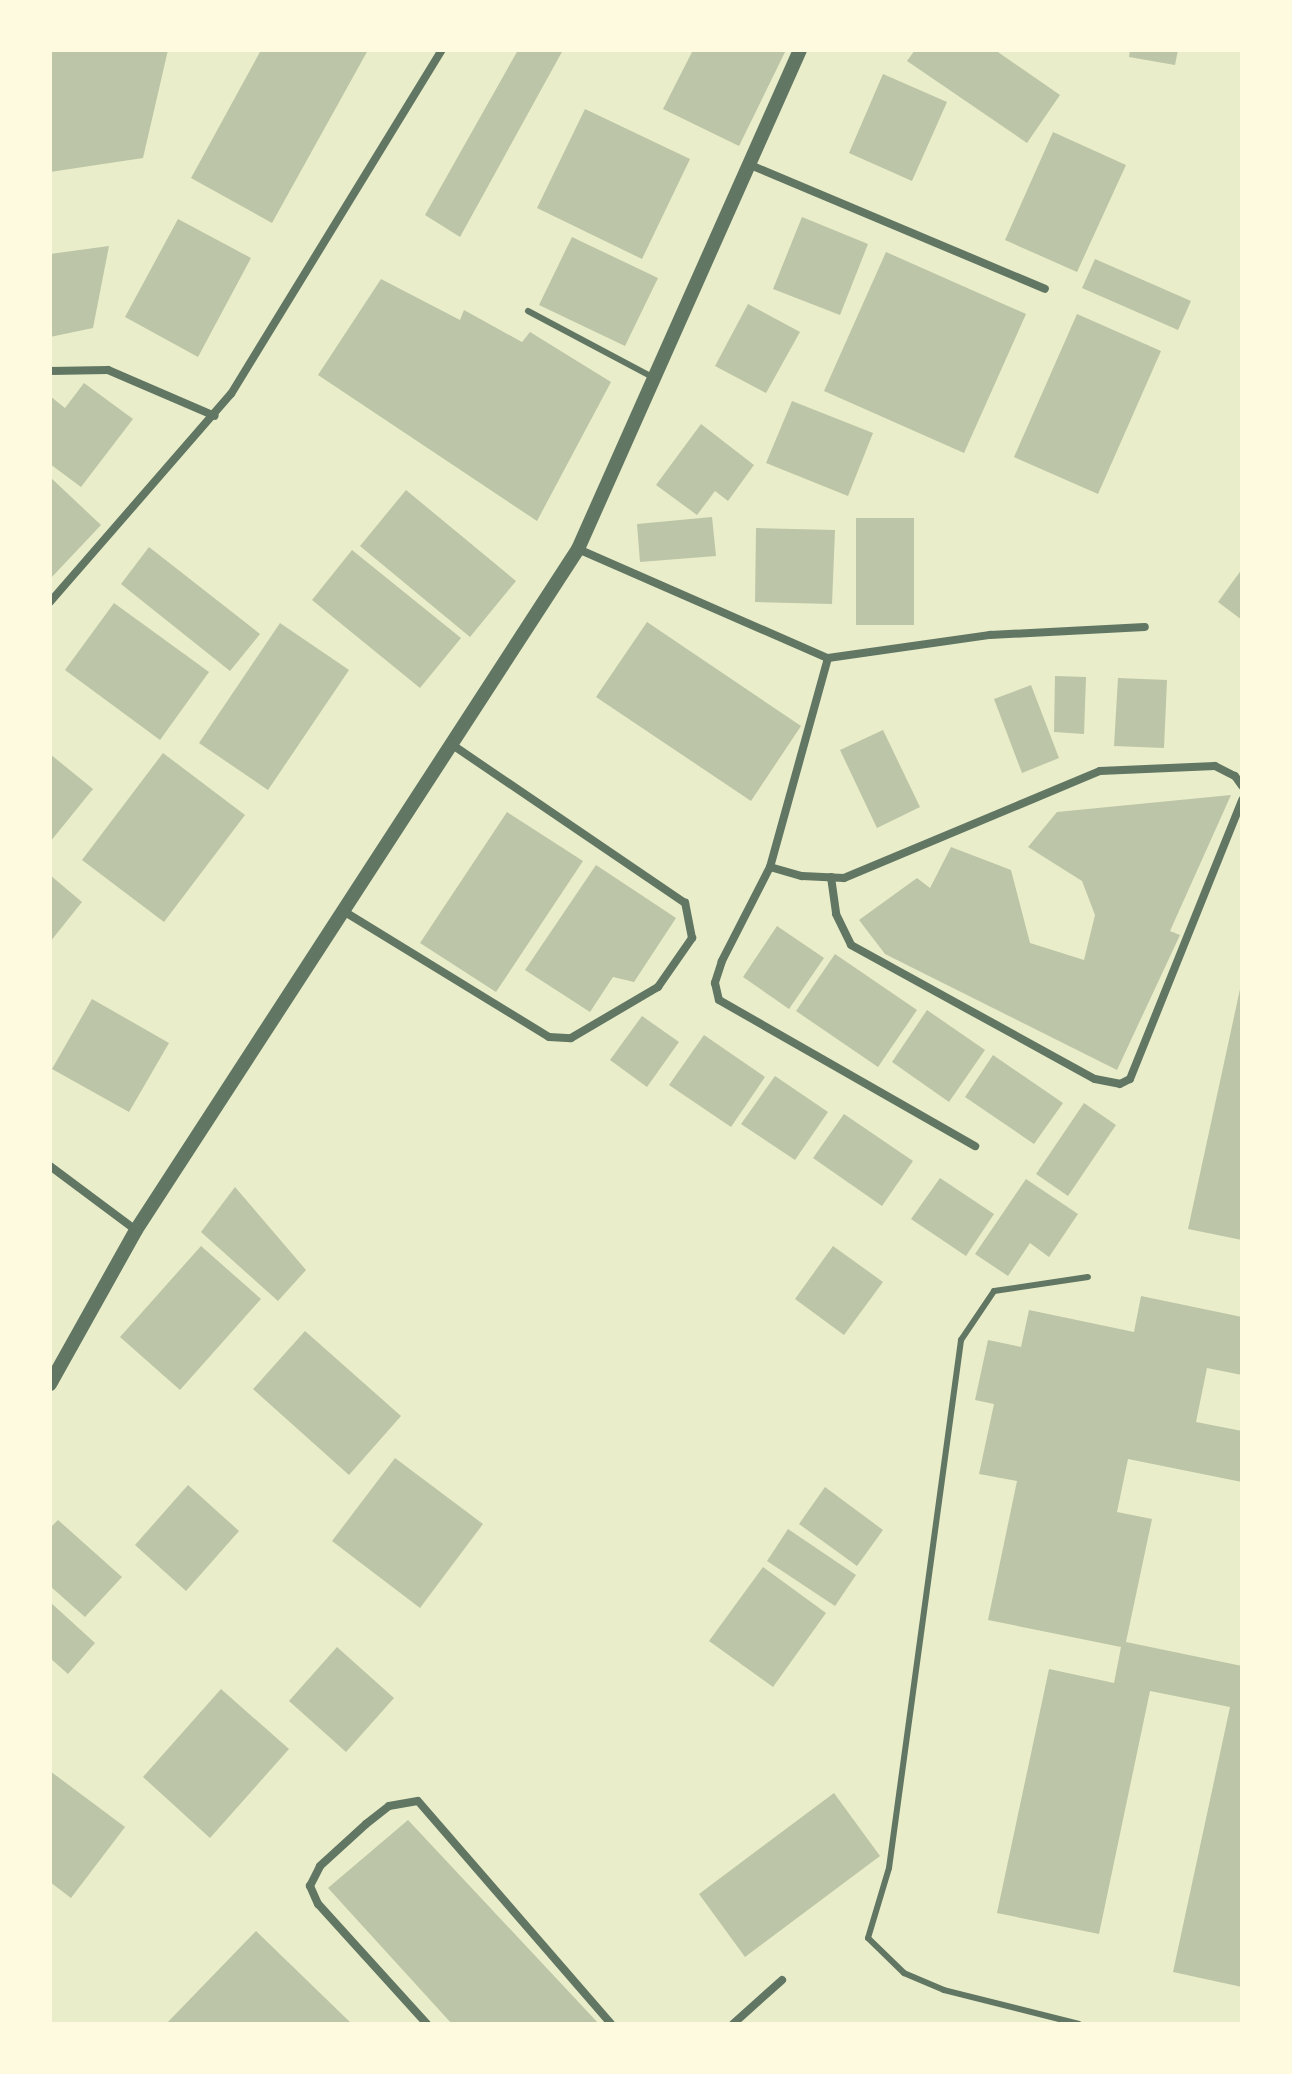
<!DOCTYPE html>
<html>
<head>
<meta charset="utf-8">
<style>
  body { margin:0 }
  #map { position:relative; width:1292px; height:2074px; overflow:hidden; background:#e9edc9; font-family:"Space Grotesk",sans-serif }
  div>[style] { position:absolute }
  .building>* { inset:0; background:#bcc5a7 }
  .service>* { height:6px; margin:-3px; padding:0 3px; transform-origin:3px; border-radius:3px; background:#617663 }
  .minor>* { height:8px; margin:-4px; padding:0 4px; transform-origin:4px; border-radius:4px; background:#617663 }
  .tertiary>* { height:14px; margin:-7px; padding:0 7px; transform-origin:7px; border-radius:7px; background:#617663 }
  span { translate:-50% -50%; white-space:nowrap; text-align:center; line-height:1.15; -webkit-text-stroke:6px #fefae0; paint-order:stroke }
  .frame { position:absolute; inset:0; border:52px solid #fefae0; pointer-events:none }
</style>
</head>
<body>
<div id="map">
  <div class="building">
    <div style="clip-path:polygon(50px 50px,168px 50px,143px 158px,50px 172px)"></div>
    <div style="clip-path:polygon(261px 50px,368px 50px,272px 223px,191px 178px)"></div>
    <div style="clip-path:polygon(518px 50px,563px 50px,460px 237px,425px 215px)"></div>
    <div style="clip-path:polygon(693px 50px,786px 50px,739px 146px,663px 109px)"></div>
    <div style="clip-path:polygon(915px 50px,995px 50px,1060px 95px,1027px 143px,907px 61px)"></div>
    <div style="clip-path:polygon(1130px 50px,1178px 50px,1175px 65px,1129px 57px)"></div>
    <div style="clip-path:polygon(883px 74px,947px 102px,912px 181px,849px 153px)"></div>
    <div style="clip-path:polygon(585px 109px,690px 159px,642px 259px,537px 208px)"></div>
    <div style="clip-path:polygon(1053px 132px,1126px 165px,1077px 272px,1005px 240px)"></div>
    <div style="clip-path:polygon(802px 217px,868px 244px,840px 315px,773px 289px)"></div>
    <div style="clip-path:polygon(178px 219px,251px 258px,198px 357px,125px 317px)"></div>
    <div style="clip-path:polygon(572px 237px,658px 278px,625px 346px,539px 305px)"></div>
    <div style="clip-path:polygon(109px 246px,93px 328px,50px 337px,50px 254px)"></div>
    <div style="clip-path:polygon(886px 252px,1026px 314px,964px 453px,824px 391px)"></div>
    <div style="clip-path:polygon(1095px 259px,1191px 301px,1178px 330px,1082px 288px)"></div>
    <div style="clip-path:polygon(381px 279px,460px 320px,464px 310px,522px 342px,530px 332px,611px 382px,537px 521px,318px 375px)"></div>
    <div style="clip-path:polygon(748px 304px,800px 332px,766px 393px,715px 366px)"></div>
    <div style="clip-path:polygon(1077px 314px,1161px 351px,1098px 494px,1014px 457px)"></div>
    <div style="clip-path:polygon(84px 383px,133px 419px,81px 487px,50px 464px,50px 396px,65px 408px)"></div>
    <div style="clip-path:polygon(792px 401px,873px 433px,848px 496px,766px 463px)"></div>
    <div style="clip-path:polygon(701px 424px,754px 465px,728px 501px,715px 491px,697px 515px,656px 485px)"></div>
    <div style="clip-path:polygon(50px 477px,101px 525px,50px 579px)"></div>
    <div style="clip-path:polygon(406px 490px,516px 581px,470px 637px,360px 546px)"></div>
    <div style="clip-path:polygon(712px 517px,716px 556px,640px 562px,637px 524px)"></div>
    <div style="clip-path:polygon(856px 518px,914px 518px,914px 625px,856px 625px)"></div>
    <div style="clip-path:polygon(756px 528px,835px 530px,832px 604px,755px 602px)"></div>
    <div style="clip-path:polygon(149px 547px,260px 634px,230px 671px,121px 584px)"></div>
    <div style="clip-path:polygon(352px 550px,461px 638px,420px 688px,312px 600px)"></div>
    <div style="clip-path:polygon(1242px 569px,1242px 620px,1218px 602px)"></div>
    <div style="clip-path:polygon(114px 603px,209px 672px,160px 740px,65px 670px)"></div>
    <div style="clip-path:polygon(647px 622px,801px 726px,751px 801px,596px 697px)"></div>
    <div style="clip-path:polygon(280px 623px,349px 670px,268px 790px,199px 743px)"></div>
    <div style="clip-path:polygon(1055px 676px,1086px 677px,1084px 734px,1054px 732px)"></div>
    <div style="clip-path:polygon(1118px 678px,1167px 680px,1164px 748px,1114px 746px)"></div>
    <div style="clip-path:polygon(1031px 685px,1059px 758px,1022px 773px,994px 699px)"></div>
    <div style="clip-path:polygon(883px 730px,920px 807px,877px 828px,840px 750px)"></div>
    <div style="clip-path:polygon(163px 753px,245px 815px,164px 922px,82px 860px)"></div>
    <div style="clip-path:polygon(50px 754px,93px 789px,50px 842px)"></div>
    <div style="clip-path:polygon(1231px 795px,1170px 931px,1180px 935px,1117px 1070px,885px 954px,859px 920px,917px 878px,930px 888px,951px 847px,1011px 870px,1030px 943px,1084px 960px,1095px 915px,1082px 881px,1028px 847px,1057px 812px)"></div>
    <div style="clip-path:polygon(507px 812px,583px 861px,496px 992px,420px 943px)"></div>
    <div style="clip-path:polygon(596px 865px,676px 918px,634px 982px,613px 977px,590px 1012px,525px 970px)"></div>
    <div style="clip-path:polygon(50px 875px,82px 902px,50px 942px)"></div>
    <div style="clip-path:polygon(777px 926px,824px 958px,789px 1009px,743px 977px)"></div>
    <div style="clip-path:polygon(835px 954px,917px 1010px,878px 1067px,796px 1011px)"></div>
    <div style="clip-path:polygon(1242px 980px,1242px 1240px,1188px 1229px)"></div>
    <div style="clip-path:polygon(92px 999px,169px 1043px,129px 1112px,52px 1069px)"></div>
    <div style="clip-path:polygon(927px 1010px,985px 1050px,949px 1102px,892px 1062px)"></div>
    <div style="clip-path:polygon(642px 1016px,679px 1042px,647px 1087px,610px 1060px)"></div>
    <div style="clip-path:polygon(704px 1035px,765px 1077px,731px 1127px,669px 1085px)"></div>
    <div style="clip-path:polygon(993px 1055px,1063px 1103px,1034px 1144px,965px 1097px)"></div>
    <div style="clip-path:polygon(775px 1076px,828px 1112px,795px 1160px,741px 1124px)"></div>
    <div style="clip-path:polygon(1084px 1103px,1116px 1125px,1068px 1196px,1036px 1174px)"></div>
    <div style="clip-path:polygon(844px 1114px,913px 1161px,882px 1206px,813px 1158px)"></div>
    <div style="clip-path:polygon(940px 1178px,994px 1214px,966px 1256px,911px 1219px)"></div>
    <div style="clip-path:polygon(1026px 1179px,1078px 1214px,1049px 1257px,1030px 1243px,1008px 1276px,975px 1254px)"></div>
    <div style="clip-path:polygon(235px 1187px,306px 1270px,278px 1301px,201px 1232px)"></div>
    <div style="clip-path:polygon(201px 1246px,261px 1299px,180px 1390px,120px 1337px)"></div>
    <div style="clip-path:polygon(833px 1246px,883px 1282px,844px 1335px,795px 1299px)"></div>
    <div style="clip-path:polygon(1141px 1296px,1242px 1317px,1242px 1375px,1207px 1368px,1196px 1422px,1242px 1431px,1242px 1482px,1128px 1459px,1117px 1512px,1152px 1519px,1126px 1642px,1242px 1666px,1242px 1987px,1173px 1972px,1230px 1707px,1150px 1691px,1099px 1934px,997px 1913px,1049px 1669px,1114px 1683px,1121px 1647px,988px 1620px,1017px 1481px,979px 1474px,994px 1404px,975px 1400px,988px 1340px,1021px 1347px,1029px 1310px,1134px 1332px)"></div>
    <div style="clip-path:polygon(305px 1331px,401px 1416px,349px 1475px,253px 1389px)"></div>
    <div style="clip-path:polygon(395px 1458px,483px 1524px,420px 1608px,332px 1541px)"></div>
    <div style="clip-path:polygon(188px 1485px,239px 1531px,186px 1591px,135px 1545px)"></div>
    <div style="clip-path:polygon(825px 1487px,883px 1530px,857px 1566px,799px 1524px)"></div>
    <div style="clip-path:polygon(58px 1520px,122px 1577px,85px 1617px,50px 1586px,50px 1528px)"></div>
    <div style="clip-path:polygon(788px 1529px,856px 1575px,835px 1606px,767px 1561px)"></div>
    <div style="clip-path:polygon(763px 1567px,826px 1613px,773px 1687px,709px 1641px)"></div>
    <div style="clip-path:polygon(50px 1602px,95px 1643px,68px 1674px,50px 1658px)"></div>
    <div style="clip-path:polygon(337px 1647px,394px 1698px,346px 1752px,289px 1701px)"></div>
    <div style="clip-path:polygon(221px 1689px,289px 1749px,210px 1838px,143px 1777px)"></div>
    <div style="clip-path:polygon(50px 1771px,125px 1827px,71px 1898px,50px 1882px)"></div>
    <div style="clip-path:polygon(834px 1793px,880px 1856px,745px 1957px,699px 1894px)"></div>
    <div style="clip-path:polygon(408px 1820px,599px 2024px,452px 2024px,328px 1888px)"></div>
    <div style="clip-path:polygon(256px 1931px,352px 2024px,166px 2024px)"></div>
  </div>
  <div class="service">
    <div style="left:528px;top:311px;width:140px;rotate:28deg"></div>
    <div style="left:1079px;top:2024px;width:139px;rotate:-165.9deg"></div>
    <div style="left:944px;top:1990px;width:43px;rotate:-157deg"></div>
    <div style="left:904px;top:1973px;width:50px;rotate:-135.8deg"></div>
    <div style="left:868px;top:1938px;width:73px;rotate:-73.3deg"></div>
    <div style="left:889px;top:1868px;width:533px;rotate:-82.23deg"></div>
    <div style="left:961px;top:1340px;width:59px;rotate:-56deg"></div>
    <div style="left:994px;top:1291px;width:95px;rotate:-8.5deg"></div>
  </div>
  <div class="minor">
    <div style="left:748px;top:164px;width:322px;rotate:22.8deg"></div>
    <div style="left:50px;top:371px;width:58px;rotate:-1deg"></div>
    <div style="left:108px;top:370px;width:116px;rotate:23.3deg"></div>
    <div style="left:578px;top:549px;width:273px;rotate:23.6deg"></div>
    <div style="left:828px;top:658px;width:217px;rotate:105.5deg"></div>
    <div style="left:770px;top:867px;width:106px;rotate:117.1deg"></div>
    <div style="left:722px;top:961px;width:23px;rotate:108deg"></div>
    <div style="left:715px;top:983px;width:17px;rotate:77deg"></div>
    <div style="left:719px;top:1000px;width:295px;rotate:29.7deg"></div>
    <div style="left:50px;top:602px;width:276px;rotate:-49deg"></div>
    <div style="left:231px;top:394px;width:404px;rotate:-58.5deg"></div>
    <div style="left:828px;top:658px;width:164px;rotate:-8.1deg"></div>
    <div style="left:990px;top:635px;width:155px;rotate:-3deg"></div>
    <div style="left:770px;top:867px;width:33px;rotate:16deg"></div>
    <div style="left:802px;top:876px;width:42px;rotate:2.7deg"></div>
    <div style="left:844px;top:878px;width:277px;rotate:-22.7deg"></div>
    <div style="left:1100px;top:771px;width:115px;rotate:-2.5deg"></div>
    <div style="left:1215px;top:766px;width:22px;rotate:27deg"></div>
    <div style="left:1235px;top:776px;width:12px;rotate:55deg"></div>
    <div style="left:831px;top:877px;width:37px;rotate:82deg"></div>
    <div style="left:836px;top:914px;width:34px;rotate:64deg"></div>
    <div style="left:851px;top:945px;width:278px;rotate:28.8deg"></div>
    <div style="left:1095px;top:1079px;width:25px;rotate:11deg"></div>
    <div style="left:1120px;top:1084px;width:11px;rotate:-27deg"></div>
    <div style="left:1130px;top:1079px;width:301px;rotate:-68.1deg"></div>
    <div style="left:345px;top:912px;width:239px;rotate:31.5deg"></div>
    <div style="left:549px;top:1037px;width:22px;rotate:3deg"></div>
    <div style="left:571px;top:1038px;width:101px;rotate:-30.4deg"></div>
    <div style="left:658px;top:987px;width:60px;rotate:-55.2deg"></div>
    <div style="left:692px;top:938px;width:36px;rotate:-101deg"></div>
    <div style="left:685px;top:903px;width:279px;rotate:-145.8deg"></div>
    <div style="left:50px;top:1166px;width:107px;rotate:36.7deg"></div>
    <div style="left:427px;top:2024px;width:162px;rotate:-132.2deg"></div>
    <div style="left:318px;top:1904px;width:20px;rotate:-114deg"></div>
    <div style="left:310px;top:1886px;width:22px;rotate:-63deg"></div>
    <div style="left:320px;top:1866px;width:62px;rotate:-42.4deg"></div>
    <div style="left:366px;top:1824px;width:29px;rotate:-38deg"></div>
    <div style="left:389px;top:1806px;width:29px;rotate:-10deg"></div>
    <div style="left:418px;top:1801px;width:295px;rotate:49.1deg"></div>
    <div style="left:733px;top:2024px;width:66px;rotate:-41.9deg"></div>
  </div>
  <div class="tertiary">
    <div style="left:50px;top:1384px;width:176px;rotate:-60.8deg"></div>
    <div style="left:136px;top:1230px;width:812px;rotate:-57.01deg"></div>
    <div style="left:578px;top:549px;width:546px;rotate:-66.02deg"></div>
  </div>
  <div class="frame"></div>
</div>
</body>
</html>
